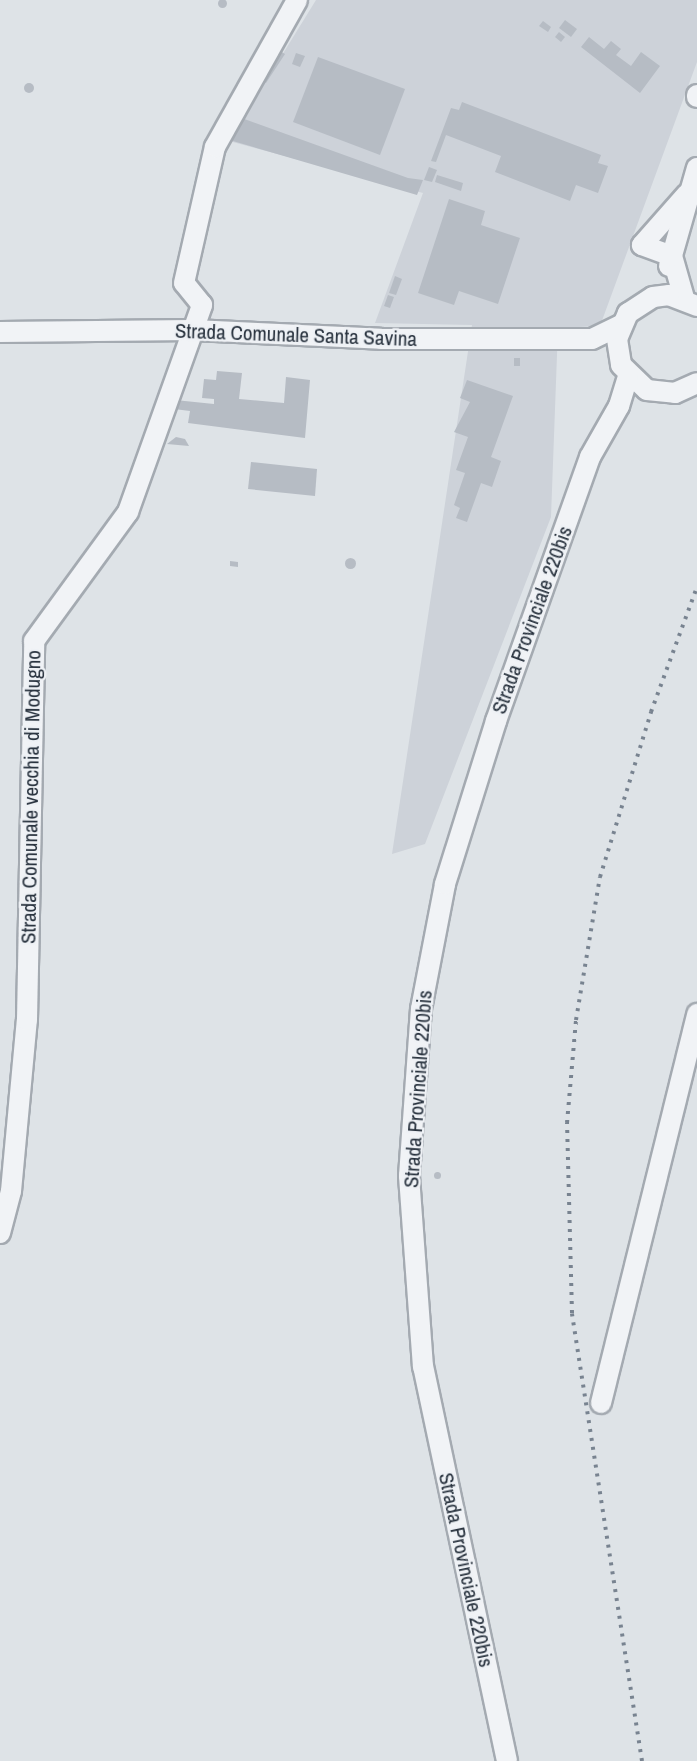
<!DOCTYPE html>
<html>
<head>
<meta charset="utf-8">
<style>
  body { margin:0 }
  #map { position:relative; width:697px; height:1761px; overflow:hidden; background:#dee3e7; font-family:"Archivo Narrow",sans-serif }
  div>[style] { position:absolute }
  .built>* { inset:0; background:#cdd2d9 }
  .building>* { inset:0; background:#b6bcc4 }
  .round { border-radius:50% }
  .roads { filter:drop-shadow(2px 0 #a4aab1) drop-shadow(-2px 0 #a4aab1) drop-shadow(0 2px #a4aab1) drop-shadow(0 -2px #a4aab1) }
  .minor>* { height:20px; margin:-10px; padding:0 10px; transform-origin:10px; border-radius:10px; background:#f1f3f6 }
  .rail>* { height:4px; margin-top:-2px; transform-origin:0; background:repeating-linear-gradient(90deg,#788390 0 3px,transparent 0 9px) }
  span { translate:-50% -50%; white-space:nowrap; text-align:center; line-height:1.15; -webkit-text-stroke:4.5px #eef1f5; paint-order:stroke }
  .street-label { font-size:21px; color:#28323e }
</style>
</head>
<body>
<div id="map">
  <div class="built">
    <div style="clip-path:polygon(316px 0,697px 0,697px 62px,600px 326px,558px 328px,551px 517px,425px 844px,392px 854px,472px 325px,375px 323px,423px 193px,229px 141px)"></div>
  </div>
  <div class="building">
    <div class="round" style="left:217.5px;top:-1.5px;width:9px;height:9px"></div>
    <div style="clip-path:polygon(565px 20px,577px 29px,571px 37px,559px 28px)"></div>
    <div style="clip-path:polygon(543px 21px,551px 27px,548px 32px,539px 26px)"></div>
    <div style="clip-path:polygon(559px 32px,565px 37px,561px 42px,555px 37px)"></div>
    <div style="clip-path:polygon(589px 37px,604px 49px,611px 41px,621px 49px,616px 55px,631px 66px,641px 52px,660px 66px,640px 93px,581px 47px)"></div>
    <div style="clip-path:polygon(275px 48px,285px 54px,266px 83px,257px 77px)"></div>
    <div style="clip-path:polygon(296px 53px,305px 56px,300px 67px,292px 64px)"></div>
    <div style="clip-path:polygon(318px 57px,405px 89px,380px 155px,293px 122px)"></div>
    <div class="round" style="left:24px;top:83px;width:10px;height:10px"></div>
    <div style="clip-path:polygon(462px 102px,601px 155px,598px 163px,608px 166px,598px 193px,576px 185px,570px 201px,495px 172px,501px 156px,446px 135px,436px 162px,431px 161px,451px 108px,459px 110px)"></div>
    <div style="clip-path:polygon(236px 116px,408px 178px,423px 180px,417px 195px,226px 139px)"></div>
    <div style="clip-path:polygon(429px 167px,437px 170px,432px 182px,424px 180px)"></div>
    <div style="clip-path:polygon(437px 175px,463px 183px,461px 191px,435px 182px)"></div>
    <div style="clip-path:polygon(449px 199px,485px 211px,481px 225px,520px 238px,498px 304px,459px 291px,454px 305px,418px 293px)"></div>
    <div style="clip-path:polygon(395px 276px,402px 279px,396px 295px,389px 293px)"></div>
    <div style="clip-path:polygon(388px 295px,394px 297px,390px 308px,384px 306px)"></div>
    <div style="clip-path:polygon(514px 358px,520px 358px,520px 366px,514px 366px)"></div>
    <div style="clip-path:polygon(217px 371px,242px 373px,239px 399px,284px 403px,286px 377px,310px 380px,305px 438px,188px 423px,190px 411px,174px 409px,175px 400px,214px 404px,214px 399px,202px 398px,204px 379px,216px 380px)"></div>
    <div style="clip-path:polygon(467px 380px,513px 396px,491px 457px,501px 461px,492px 487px,481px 483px,467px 522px,456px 518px,460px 508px,454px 505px,465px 473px,456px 470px,468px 437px,454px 432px,470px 402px,460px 398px)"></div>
    <div style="clip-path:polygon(176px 437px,185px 439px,189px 446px,167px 444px)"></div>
    <div style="clip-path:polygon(251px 462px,317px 469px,315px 496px,248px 489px)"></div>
    <div class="round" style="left:344.5px;top:557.5px;width:11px;height:11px"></div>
    <div style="clip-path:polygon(230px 561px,238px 562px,238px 567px,230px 566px)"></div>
    <div class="round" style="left:433.5px;top:1171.5px;width:7px;height:7px"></div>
  </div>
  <div class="roads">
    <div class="minor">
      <div style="left:697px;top:95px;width:2px;rotate:90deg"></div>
      <div style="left:669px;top:266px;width:102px;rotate:-74.1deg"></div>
      <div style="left:684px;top:298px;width:44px;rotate:-105.9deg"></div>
      <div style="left:672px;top:256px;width:32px;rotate:-160deg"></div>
      <div style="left:642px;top:245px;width:68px;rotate:-48.6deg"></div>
      <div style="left:697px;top:306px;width:30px;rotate:-159deg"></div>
      <div style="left:669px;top:295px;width:16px;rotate:173deg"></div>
      <div style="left:653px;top:297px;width:30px;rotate:147deg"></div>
      <div style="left:628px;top:313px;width:28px;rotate:113deg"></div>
      <div style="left:617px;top:339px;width:26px;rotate:81deg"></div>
      <div style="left:621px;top:365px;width:36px;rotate:44deg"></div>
      <div style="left:647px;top:390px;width:28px;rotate:6deg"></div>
      <div style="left:675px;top:393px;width:24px;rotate:-24deg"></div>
      <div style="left:0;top:332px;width:193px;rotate:-0.6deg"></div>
      <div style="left:193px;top:330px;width:188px;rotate:2.7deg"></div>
      <div style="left:381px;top:339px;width:211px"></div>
      <div style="left:592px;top:339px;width:32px;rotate:-26deg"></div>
      <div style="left:0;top:1233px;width:43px;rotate:-75.3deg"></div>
      <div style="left:11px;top:1191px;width:172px;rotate:-84.7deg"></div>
      <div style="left:27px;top:1020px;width:379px;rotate:-88.9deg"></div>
      <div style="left:34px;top:641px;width:160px;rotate:-53.9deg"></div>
      <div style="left:128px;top:512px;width:220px;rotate:-70.3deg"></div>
      <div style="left:202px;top:305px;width:28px;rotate:-129deg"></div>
      <div style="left:184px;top:283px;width:139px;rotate:-77.2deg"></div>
      <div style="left:215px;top:147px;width:168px;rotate:-60.8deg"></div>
      <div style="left:601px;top:1403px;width:401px;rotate:-76.1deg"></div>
      <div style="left:507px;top:1761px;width:403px;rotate:-102deg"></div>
      <div style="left:423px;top:1367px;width:192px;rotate:-94.2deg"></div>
      <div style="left:409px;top:1176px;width:167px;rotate:-85.9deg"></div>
      <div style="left:421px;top:1009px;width:127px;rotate:-79.1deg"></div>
      <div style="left:445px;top:884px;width:171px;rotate:-72.6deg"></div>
      <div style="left:496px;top:721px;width:280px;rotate:-70.4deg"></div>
      <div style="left:590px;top:457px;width:59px;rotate:-60.4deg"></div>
      <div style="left:619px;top:406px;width:31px;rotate:-73deg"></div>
    </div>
  </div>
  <div class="rail">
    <div style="left:642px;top:1761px;width:453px;rotate:-98.9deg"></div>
    <div style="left:572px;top:1313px;width:190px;rotate:-91.5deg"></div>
    <div style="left:567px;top:1123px;width:103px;rotate:-85deg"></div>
    <div style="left:576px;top:1020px;width:145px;rotate:-80.5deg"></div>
    <div style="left:600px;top:877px;width:173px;rotate:-72.8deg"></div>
    <div style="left:651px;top:712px;width:133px;rotate:-69.8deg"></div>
  </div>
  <div class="street-label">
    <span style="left:296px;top:335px;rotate:2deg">Strada Comunale Santa Savina</span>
    <span style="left:532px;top:620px;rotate:-70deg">Strada Provinciale 220bis</span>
    <span style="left:31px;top:797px;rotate:-89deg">Strada Comunale vecchia di Modugno</span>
    <span style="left:418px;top:1089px;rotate:-86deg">Strada Provinciale 220bis</span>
    <span style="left:466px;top:1570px;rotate:78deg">Strada Provinciale 220bis</span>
  </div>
</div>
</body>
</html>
